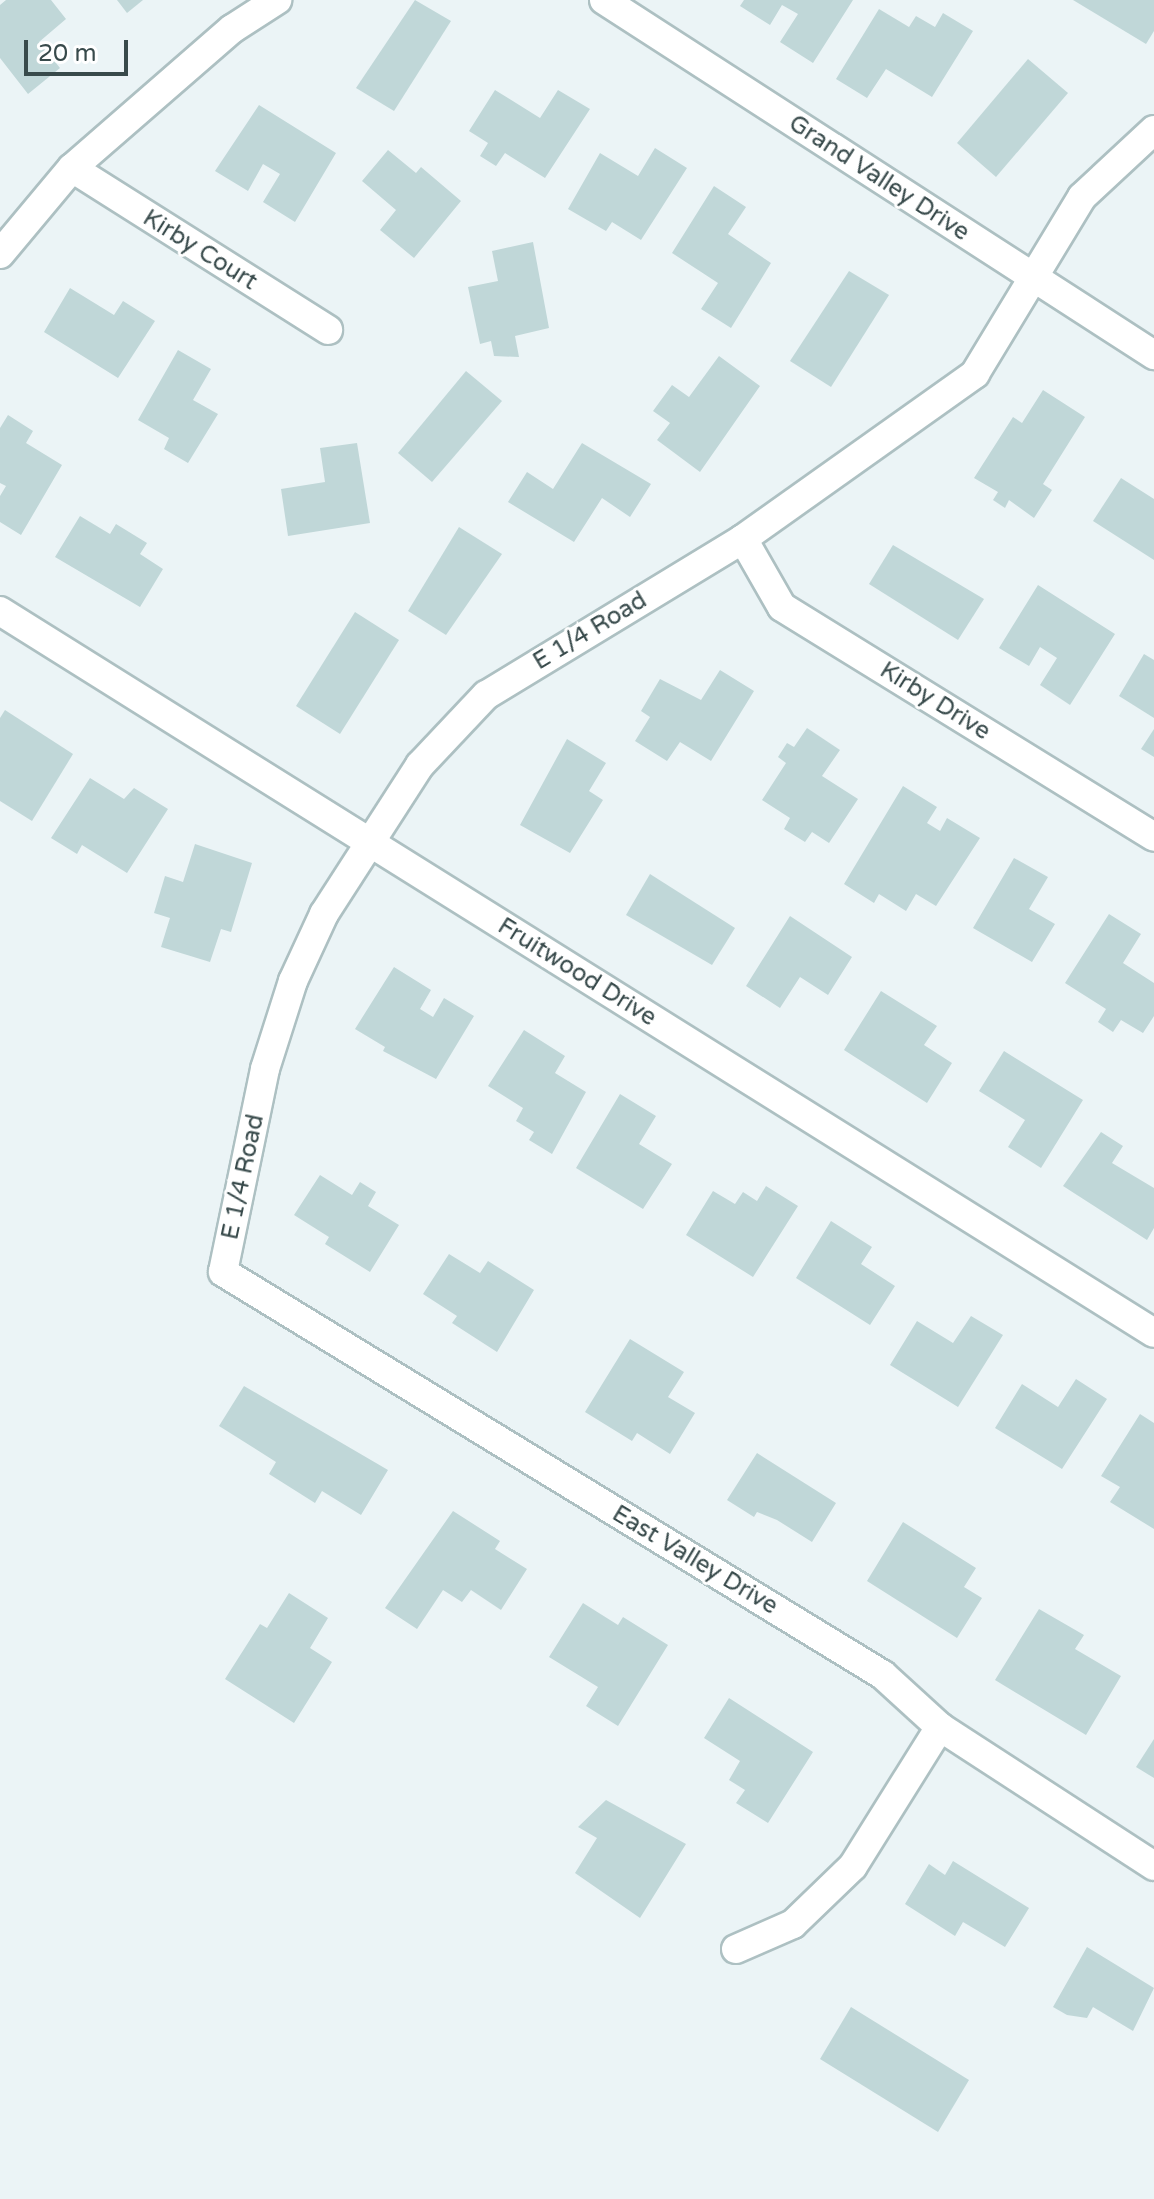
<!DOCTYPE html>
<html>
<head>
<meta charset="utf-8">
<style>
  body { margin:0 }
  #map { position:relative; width:1154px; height:2199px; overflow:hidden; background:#ebf4f6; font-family:"Varela Round",sans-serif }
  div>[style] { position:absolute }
  .building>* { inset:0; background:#c0d7d8 }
  .roads { filter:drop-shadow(2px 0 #adc0c2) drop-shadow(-2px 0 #adc0c2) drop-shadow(0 2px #adc0c2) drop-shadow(0 -2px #adc0c2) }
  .street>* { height:28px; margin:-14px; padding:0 14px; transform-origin:14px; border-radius:14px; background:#fff }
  span { translate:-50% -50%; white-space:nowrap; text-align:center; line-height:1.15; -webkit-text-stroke:6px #fff; paint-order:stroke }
  .street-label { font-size:24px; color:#384a4b }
  .scale { position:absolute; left:24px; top:40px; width:104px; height:36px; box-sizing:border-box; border:4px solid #384a4b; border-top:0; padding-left:10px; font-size:24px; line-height:28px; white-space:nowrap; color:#384a4b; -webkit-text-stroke:6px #fff; paint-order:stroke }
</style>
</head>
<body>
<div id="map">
  <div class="building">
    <div style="clip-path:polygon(6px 0,51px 0,66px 19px,39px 42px,60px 68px,28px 94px,0 58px,0 5px)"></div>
    <div style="clip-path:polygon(117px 0,143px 0,127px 13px)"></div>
    <div style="clip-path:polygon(415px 0,451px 21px,394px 111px,356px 88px)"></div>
    <div style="clip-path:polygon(744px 0,853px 0,813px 63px,780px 42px,798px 14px,782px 5px,770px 25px,740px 6px)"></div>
    <div style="clip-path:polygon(1073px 0,1154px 0,1154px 31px,1146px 44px)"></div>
    <div style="clip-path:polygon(879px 9px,909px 27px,916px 16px,935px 27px,943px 13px,973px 31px,932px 97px,886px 69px,867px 98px,836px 79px)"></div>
    <div style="clip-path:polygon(1028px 59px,1068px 93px,996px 177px,957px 143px)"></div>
    <div style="clip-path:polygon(495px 90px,540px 118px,558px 90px,590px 109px,545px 178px,505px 153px,496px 166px,480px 156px,488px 143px,469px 131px)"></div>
    <div style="clip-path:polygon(259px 105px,336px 153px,295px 222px,263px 202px,280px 174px,263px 164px,248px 191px,215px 171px)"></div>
    <div style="clip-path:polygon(655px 148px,687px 168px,641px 240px,612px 222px,606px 231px,568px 209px,600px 153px,638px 176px)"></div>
    <div style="clip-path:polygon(388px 150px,416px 173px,421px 167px,461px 201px,414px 258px,380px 230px,396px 210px,362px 181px)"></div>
    <div style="clip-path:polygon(714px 186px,746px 207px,728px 234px,771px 263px,731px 328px,701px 309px,718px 283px,672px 253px)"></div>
    <div style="clip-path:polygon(533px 242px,549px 328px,515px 336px,519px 357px,494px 356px,491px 341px,480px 344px,468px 287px,498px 281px,492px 251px)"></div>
    <div style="clip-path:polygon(849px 271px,889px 295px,831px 387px,790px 361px)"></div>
    <div style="clip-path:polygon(70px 288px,114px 315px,123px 301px,155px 321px,118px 378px,44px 332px)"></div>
    <div style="clip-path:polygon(178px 350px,211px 369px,193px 400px,218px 414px,188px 463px,164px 449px,169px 438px,138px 420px)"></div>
    <div style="clip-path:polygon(719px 356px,760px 386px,700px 472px,657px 440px,670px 423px,653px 411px,672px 385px,689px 397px)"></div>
    <div style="clip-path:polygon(466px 371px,502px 401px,432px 482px,398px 453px)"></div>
    <div style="clip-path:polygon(1043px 390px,1085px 417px,1043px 484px,1052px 490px,1034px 518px,1009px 500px,1005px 508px,993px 500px,998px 492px,974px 478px,1013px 417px,1022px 423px)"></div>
    <div style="clip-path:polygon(8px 415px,33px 431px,26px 443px,62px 465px,21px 535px,0 522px,0 496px,6px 486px,0 483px,0 428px)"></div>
    <div style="clip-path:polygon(357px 443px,370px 523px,288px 536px,281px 489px,325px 482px,320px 448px)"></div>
    <div style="clip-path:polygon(582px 443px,651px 484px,630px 517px,602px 498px,574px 542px,508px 502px,527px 472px,553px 489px)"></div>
    <div style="clip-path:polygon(1121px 478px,1154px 499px,1154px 560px,1093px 521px)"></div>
    <div style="clip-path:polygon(80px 516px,110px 534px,116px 524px,147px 543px,140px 554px,163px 569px,140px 607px,55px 557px)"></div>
    <div style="clip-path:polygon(459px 527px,502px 554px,446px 635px,408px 611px)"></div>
    <div style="clip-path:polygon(893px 545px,984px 599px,958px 640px,869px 584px)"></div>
    <div style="clip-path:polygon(1038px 585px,1115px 634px,1070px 705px,1040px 685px,1057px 658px,1040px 647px,1029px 666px,999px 648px)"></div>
    <div style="clip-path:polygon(355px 612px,399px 640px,340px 734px,296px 706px)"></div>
    <div style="clip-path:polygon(1144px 654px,1154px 660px,1154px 718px,1119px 696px)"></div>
    <div style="clip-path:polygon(720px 670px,754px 691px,711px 761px,680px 742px,667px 761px,635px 741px,650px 717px,641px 711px,660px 679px,701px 700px)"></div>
    <div style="clip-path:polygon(5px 710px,73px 754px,32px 821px,0 801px,0 718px)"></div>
    <div style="clip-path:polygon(807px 728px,840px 750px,822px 776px,858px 799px,829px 843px,812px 832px,805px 842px,784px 829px,790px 818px,762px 800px,786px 763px,778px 757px,787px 743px,794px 747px)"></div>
    <div style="clip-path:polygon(1154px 729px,1154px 757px,1141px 749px)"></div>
    <div style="clip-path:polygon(567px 739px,606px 763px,589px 791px,603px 800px,570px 853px,520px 825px)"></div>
    <div style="clip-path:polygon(90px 778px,124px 799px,134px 788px,168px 809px,127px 873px,82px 845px,77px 854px,51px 838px)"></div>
    <div style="clip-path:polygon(903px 786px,937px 807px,927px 823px,940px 831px,947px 818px,980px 838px,936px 906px,916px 894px,906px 911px,879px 894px,874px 903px,844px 884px)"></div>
    <div style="clip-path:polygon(195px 844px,252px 863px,231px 932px,221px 929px,210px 962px,161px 947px,170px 918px,154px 913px,165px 876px,183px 882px)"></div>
    <div style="clip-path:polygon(1014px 858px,1048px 877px,1029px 909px,1055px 924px,1032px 962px,973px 928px)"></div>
    <div style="clip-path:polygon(650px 874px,735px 928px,712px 965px,626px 915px)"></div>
    <div style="clip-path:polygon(1109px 914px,1141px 934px,1123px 963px,1154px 983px,1154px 1016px,1143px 1033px,1121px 1020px,1113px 1032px,1098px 1022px,1106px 1009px,1065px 983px)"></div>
    <div style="clip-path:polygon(790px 916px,852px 957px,828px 995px,800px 977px,780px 1008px,746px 986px)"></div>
    <div style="clip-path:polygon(394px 967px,431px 990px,420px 1009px,433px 1017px,444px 998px,474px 1016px,436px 1079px,383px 1051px,385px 1047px,355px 1029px)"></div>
    <div style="clip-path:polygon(881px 991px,937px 1026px,924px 1045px,952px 1063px,927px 1103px,844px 1050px)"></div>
    <div style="clip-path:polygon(524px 1030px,565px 1056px,555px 1073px,586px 1092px,552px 1154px,529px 1140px,534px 1132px,516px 1121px,523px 1108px,488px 1086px)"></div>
    <div style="clip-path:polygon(1004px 1051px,1083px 1100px,1041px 1168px,1008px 1147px,1025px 1120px,979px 1091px)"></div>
    <div style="clip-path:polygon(620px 1094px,656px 1116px,639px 1144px,672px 1164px,643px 1209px,576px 1168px)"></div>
    <div style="clip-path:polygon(1101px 1132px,1123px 1146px,1112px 1163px,1154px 1188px,1154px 1228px,1147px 1240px,1063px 1186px)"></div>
    <div style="clip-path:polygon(320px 1175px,352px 1195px,360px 1182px,376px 1192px,368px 1206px,399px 1225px,370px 1272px,325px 1244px,329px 1237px,294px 1215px)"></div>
    <div style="clip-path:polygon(766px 1186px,798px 1206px,753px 1277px,686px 1235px,713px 1191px,735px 1204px,743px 1192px,757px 1201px)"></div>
    <div style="clip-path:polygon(831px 1221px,872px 1247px,861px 1264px,895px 1286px,870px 1325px,796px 1278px)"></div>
    <div style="clip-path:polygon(449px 1254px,480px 1273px,488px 1261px,534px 1290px,497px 1352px,452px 1323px,457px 1316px,423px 1294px)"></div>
    <div style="clip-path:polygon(971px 1316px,1003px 1335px,958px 1407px,890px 1365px,917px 1321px,953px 1343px)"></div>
    <div style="clip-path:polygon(630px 1339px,684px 1372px,668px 1397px,695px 1413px,670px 1454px,637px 1433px,632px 1441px,585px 1412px)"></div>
    <div style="clip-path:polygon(1076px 1379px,1107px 1399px,1062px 1469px,995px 1428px,1022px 1384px,1058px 1407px)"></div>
    <div style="clip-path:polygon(244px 1386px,388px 1470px,361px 1515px,322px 1491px,315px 1503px,269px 1474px,276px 1462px,219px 1426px)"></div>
    <div style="clip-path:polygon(1140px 1414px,1154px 1423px,1154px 1529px,1110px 1502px,1120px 1487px,1101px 1476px)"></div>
    <div style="clip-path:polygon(757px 1453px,836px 1503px,812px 1542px,777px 1520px,757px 1512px,754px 1517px,727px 1500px)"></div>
    <div style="clip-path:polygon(453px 1511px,500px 1541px,495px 1549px,527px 1569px,501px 1610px,471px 1590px,462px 1602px,443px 1590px,417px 1629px,385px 1608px)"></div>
    <div style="clip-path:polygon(903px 1522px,976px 1568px,964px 1587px,982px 1598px,957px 1638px,867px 1581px)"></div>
    <div style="clip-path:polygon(289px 1593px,328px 1618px,310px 1648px,332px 1662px,294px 1723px,225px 1679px,260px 1624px,267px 1628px)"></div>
    <div style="clip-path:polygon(583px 1603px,618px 1625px,623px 1617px,668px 1645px,618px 1726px,586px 1706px,598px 1687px,549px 1657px)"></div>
    <div style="clip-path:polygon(1039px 1609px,1084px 1635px,1075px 1649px,1121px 1676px,1086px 1735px,995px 1680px)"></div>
    <div style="clip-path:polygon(729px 1698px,813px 1752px,768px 1823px,736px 1803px,745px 1790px,729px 1780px,740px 1761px,704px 1738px)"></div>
    <div style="clip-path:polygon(1154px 1739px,1154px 1778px,1136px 1767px)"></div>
    <div style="clip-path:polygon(606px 1800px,686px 1844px,640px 1918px,575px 1873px,597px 1838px,578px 1827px)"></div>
    <div style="clip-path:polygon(953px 1861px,1029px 1908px,1005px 1947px,963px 1922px,955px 1936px,905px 1904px,929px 1864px,945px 1875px)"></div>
    <div style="clip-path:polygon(1087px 1947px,1154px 1988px,1133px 2031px,1093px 2007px,1087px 2018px,1067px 2015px,1053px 2007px)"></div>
    <div style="clip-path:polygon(851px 2007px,969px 2080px,938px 2132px,820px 2059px)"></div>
  </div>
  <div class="roads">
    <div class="street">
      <div style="left:604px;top:0;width:655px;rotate:32.84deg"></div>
      <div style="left:1154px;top:130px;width:98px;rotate:137.1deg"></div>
      <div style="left:1082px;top:197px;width:207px;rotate:121.2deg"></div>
      <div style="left:975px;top:374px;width:285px;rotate:144.6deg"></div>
      <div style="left:743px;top:539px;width:301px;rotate:148.7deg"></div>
      <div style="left:486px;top:695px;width:96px;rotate:133.3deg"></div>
      <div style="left:420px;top:765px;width:177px;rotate:122.8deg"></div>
      <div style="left:324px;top:914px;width:74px;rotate:114.8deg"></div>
      <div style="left:293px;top:981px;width:92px;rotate:107.7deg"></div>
      <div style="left:265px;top:1069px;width:207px;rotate:101.7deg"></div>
      <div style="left:223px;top:1272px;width:773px;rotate:31.41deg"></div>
      <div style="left:883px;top:1675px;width:77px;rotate:42.4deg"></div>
      <div style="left:940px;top:1727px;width:255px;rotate:33deg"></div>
      <div style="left:72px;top:168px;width:303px;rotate:32.3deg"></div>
      <div style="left:0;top:254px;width:112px;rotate:-50.1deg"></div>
      <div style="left:72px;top:168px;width:212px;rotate:-41deg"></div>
      <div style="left:232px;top:29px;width:54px;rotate:-32.8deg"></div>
      <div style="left:743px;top:539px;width:78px;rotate:60.2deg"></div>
      <div style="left:782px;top:607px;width:437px;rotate:31.7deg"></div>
      <div style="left:0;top:611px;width:1361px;rotate:32.03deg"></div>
      <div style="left:736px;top:1949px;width:62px;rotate:-23.7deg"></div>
      <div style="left:793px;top:1924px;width:83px;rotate:-44deg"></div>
      <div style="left:853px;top:1866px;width:164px;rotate:-58deg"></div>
    </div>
  </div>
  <div class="street-label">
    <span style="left:879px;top:178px;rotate:33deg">Grand Valley Drive</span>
    <span style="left:200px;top:250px;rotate:32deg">Kirby Court</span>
    <span style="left:590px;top:631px;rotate:-31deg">E 1/4 Road</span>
    <span style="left:935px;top:701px;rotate:32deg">Kirby Drive</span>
    <span style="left:577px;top:972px;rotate:32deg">Fruitwood Drive</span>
    <span style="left:243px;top:1177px;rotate:-78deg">E 1/4 Road</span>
    <span style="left:695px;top:1560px;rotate:31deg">East Valley Drive</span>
  </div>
  <div class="scale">20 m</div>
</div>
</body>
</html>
